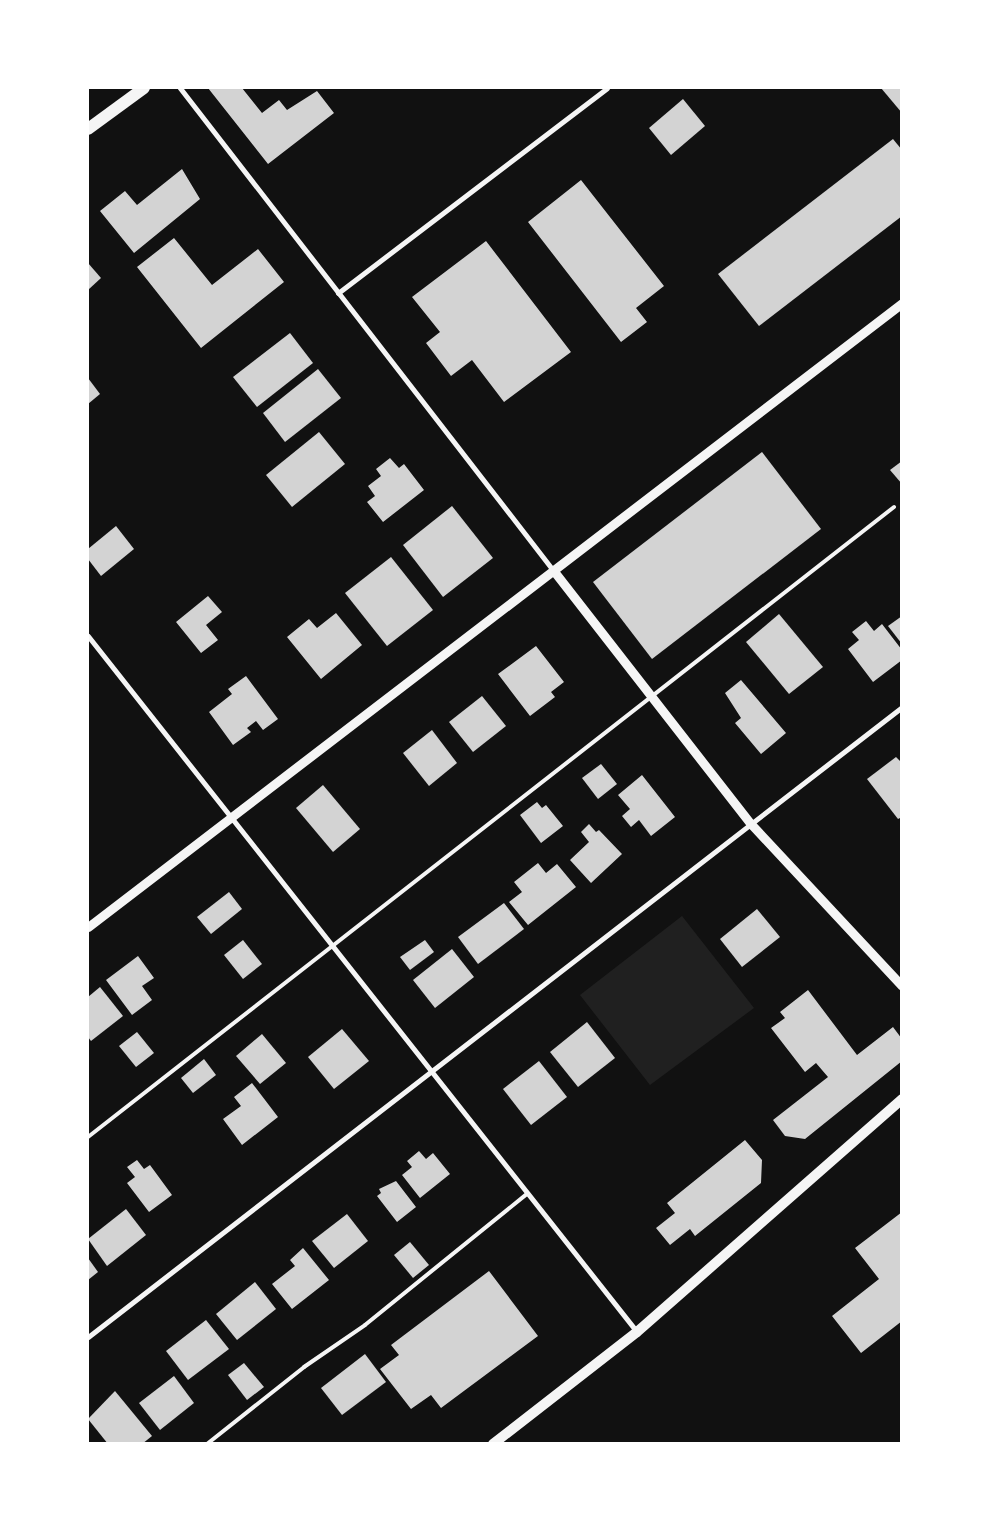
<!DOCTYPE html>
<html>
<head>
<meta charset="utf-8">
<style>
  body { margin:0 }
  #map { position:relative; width:989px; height:1531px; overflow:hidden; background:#111; font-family:Barlow,sans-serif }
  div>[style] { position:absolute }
  .green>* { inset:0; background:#202020 }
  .building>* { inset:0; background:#d3d3d3 }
  .service>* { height:4px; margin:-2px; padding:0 2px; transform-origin:2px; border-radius:2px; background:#f5f5f5 }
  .minor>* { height:5px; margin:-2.5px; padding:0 2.5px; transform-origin:2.5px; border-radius:2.5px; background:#f5f5f5 }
  .tertiary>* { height:9px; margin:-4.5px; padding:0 4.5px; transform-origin:4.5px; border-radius:4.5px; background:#f5f5f5 }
  .secondary>* { height:10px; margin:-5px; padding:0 5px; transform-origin:5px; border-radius:5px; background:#f5f5f5 }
  .primary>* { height:12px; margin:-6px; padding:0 6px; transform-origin:6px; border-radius:6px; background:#f5f5f5 }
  span { translate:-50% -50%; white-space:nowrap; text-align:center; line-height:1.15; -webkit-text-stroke:5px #fff; paint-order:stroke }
  .frame { position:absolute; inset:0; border:89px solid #fff; pointer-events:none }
</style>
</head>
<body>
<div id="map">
  <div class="green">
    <div style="clip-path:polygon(682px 916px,754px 1008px,650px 1085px,580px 995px)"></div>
  </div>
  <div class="building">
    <div style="clip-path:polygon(208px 88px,242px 88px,262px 113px,279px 100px,287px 110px,317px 91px,334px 113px,268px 164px)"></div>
    <div style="clip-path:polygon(881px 88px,902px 88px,902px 113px)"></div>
    <div style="clip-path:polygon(683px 99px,705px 126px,671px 155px,649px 128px)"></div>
    <div style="clip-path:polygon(893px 139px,902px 150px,902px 216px,759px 326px,718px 274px)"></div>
    <div style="clip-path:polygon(182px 169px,200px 199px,134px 253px,100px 211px,125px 191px,137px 205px)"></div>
    <div style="clip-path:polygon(581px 180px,664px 286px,636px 308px,647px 322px,621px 342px,528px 222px)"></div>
    <div style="clip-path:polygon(174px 238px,212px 285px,258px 249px,284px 282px,201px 348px,137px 267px)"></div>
    <div style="clip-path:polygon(486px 241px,571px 352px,504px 402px,472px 360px,451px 376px,426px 343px,440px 332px,412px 297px)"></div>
    <div style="clip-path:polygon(88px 263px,101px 278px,88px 290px)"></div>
    <div style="clip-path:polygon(290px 333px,313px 363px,257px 407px,233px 377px)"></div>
    <div style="clip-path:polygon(318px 369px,341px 398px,285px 442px,263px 413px)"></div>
    <div style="clip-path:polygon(88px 378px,100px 394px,88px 404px)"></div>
    <div style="clip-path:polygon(319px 432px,345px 464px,292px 507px,266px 475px)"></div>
    <div style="clip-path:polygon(762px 452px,821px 529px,652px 659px,593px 582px)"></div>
    <div style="clip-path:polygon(390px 458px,399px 468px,404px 464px,424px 490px,383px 522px,367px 502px,375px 496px,368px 486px,381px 476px,376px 469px)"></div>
    <div style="clip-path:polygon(902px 461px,902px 484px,890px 470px)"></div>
    <div style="clip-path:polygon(452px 506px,493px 558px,443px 597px,403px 545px)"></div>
    <div style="clip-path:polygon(116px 526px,134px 549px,101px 576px,88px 559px,88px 549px)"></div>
    <div style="clip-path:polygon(391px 557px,433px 610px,387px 646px,345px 593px)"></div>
    <div style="clip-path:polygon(208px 596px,222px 612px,206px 625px,218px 640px,201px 653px,176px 622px)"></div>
    <div style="clip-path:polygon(336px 613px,362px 645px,321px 679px,287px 637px,309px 619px,317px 628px)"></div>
    <div style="clip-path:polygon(779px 614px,823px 667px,789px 694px,746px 642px)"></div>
    <div style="clip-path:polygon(902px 616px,902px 644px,888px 626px)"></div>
    <div style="clip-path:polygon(866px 621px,874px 631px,882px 624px,902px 650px,902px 660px,873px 682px,848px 649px,859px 640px,852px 632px)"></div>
    <div style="clip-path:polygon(536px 646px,564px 682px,551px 692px,555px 697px,530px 716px,498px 674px)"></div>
    <div style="clip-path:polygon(246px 676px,278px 719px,263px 730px,256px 721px,247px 728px,251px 732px,233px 745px,209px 712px,232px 694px,228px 689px)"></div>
    <div style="clip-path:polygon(741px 680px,786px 733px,761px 754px,735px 723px,741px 718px,725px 693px)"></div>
    <div style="clip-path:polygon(482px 696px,506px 726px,473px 752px,449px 722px)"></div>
    <div style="clip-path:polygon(432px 730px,457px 763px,429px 786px,403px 753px)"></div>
    <div style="clip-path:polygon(896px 757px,902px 763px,902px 817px,898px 819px,867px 779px)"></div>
    <div style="clip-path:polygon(601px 764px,617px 784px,598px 799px,582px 778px)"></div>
    <div style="clip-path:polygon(642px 775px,675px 817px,651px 836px,639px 820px,631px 827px,622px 816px,630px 809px,618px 795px)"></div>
    <div style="clip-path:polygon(323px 785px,360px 829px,333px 852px,296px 808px)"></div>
    <div style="clip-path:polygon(537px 802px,542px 808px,546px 805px,563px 826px,541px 843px,520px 815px)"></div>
    <div style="clip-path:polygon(589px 824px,596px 832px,599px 830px,622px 854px,591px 883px,570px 860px,589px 842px,581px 832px)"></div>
    <div style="clip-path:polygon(538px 863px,546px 873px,557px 864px,576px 887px,528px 925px,509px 902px,522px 892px,514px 882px)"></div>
    <div style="clip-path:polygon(229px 892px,242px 909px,211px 934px,197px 917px)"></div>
    <div style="clip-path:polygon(504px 903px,524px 929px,478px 964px,458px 937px)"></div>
    <div style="clip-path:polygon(757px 909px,780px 937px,742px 967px,720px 939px)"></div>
    <div style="clip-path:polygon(243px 940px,262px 964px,243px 979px,224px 955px)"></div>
    <div style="clip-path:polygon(425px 940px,434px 952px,410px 970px,400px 957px)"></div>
    <div style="clip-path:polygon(452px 949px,474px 977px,435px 1008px,413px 980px)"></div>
    <div style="clip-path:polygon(138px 956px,154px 978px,142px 986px,152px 1000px,132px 1015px,106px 980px)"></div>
    <div style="clip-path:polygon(100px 987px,123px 1016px,91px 1041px,88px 1037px,88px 997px)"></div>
    <div style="clip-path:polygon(808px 990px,857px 1055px,893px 1027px,902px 1039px,902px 1061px,805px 1139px,785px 1136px,773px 1120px,828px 1077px,816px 1063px,805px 1072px,771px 1028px,785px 1018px,780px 1012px)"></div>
    <div style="clip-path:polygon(587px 1022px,615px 1058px,578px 1087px,550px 1052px)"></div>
    <div style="clip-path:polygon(342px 1029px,369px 1061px,334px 1089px,308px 1057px)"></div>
    <div style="clip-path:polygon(137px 1032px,154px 1053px,136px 1067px,119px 1046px)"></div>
    <div style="clip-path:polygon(262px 1034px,286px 1063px,260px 1084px,236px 1056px)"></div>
    <div style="clip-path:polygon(204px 1059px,216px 1075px,193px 1093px,181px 1078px)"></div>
    <div style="clip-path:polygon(539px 1061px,567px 1097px,531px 1125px,503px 1089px)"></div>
    <div style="clip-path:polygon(252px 1083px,278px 1117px,242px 1145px,223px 1119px,241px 1106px,234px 1097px)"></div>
    <div style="clip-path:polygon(745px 1140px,762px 1160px,761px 1183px,695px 1236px,690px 1229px,670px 1245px,656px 1228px,675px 1213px,667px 1203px)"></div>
    <div style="clip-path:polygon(419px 1151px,426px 1159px,433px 1153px,450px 1174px,420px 1198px,402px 1175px,412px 1167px,407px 1161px)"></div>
    <div style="clip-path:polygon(137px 1160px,144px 1169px,150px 1165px,172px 1195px,149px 1212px,127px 1183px,135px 1177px,127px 1167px)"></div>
    <div style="clip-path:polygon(396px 1181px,416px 1207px,397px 1222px,377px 1196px,381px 1193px,379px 1189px)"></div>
    <div style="clip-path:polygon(126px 1209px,146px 1235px,107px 1266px,88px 1239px)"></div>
    <div style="clip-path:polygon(902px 1212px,902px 1321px,861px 1353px,832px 1316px,879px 1279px,855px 1248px)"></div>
    <div style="clip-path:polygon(347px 1214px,368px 1241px,334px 1268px,312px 1241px)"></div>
    <div style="clip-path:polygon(410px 1242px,429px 1265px,413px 1278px,394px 1255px)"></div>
    <div style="clip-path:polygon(303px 1248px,329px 1280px,292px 1309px,272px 1284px,295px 1266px,290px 1260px)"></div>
    <div style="clip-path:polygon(88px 1258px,98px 1272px,88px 1280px)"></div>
    <div style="clip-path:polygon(489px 1271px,538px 1336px,441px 1408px,431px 1395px,411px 1409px,380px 1369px,399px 1355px,391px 1345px)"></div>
    <div style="clip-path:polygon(255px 1282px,276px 1309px,237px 1340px,216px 1314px)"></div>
    <div style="clip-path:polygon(206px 1320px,229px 1349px,188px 1380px,166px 1351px)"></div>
    <div style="clip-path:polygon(365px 1354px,386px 1382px,342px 1415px,321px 1388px)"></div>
    <div style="clip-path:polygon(244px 1363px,264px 1387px,247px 1400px,228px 1375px)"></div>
    <div style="clip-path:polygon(174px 1376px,194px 1403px,160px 1430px,139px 1403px)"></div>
    <div style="clip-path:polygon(115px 1391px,152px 1436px,142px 1444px,108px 1444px,88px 1419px)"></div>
  </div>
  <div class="service">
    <div style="left:88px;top:1137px;width:1023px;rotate:-38.01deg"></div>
    <div style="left:207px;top:1444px;width:124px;rotate:-38.4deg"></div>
    <div style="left:304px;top:1367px;width:74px;rotate:-34.5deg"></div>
    <div style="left:365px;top:1325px;width:208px;rotate:-39deg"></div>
  </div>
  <div class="minor">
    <div style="left:180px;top:88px;width:609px;rotate:52.27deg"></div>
    <div style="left:338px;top:293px;width:338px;rotate:-37.3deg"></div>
    <div style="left:88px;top:636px;width:886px;rotate:51.73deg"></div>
    <div style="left:88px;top:1337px;width:1029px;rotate:-37.74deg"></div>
  </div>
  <div class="tertiary">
    <div style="left:553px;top:570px;width:322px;rotate:52.1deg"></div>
    <div style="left:751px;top:824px;width:221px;rotate:47deg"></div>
    <div style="left:88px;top:927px;width:1026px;rotate:-37.47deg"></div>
  </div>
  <div class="secondary">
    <div style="left:493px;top:1444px;width:182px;rotate:-37.9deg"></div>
    <div style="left:637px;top:1332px;width:353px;rotate:-41.3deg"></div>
  </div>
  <div class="primary">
    <div style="left:88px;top:129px;width:69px;rotate:-36.2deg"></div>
  </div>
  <div class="frame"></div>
</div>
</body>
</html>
